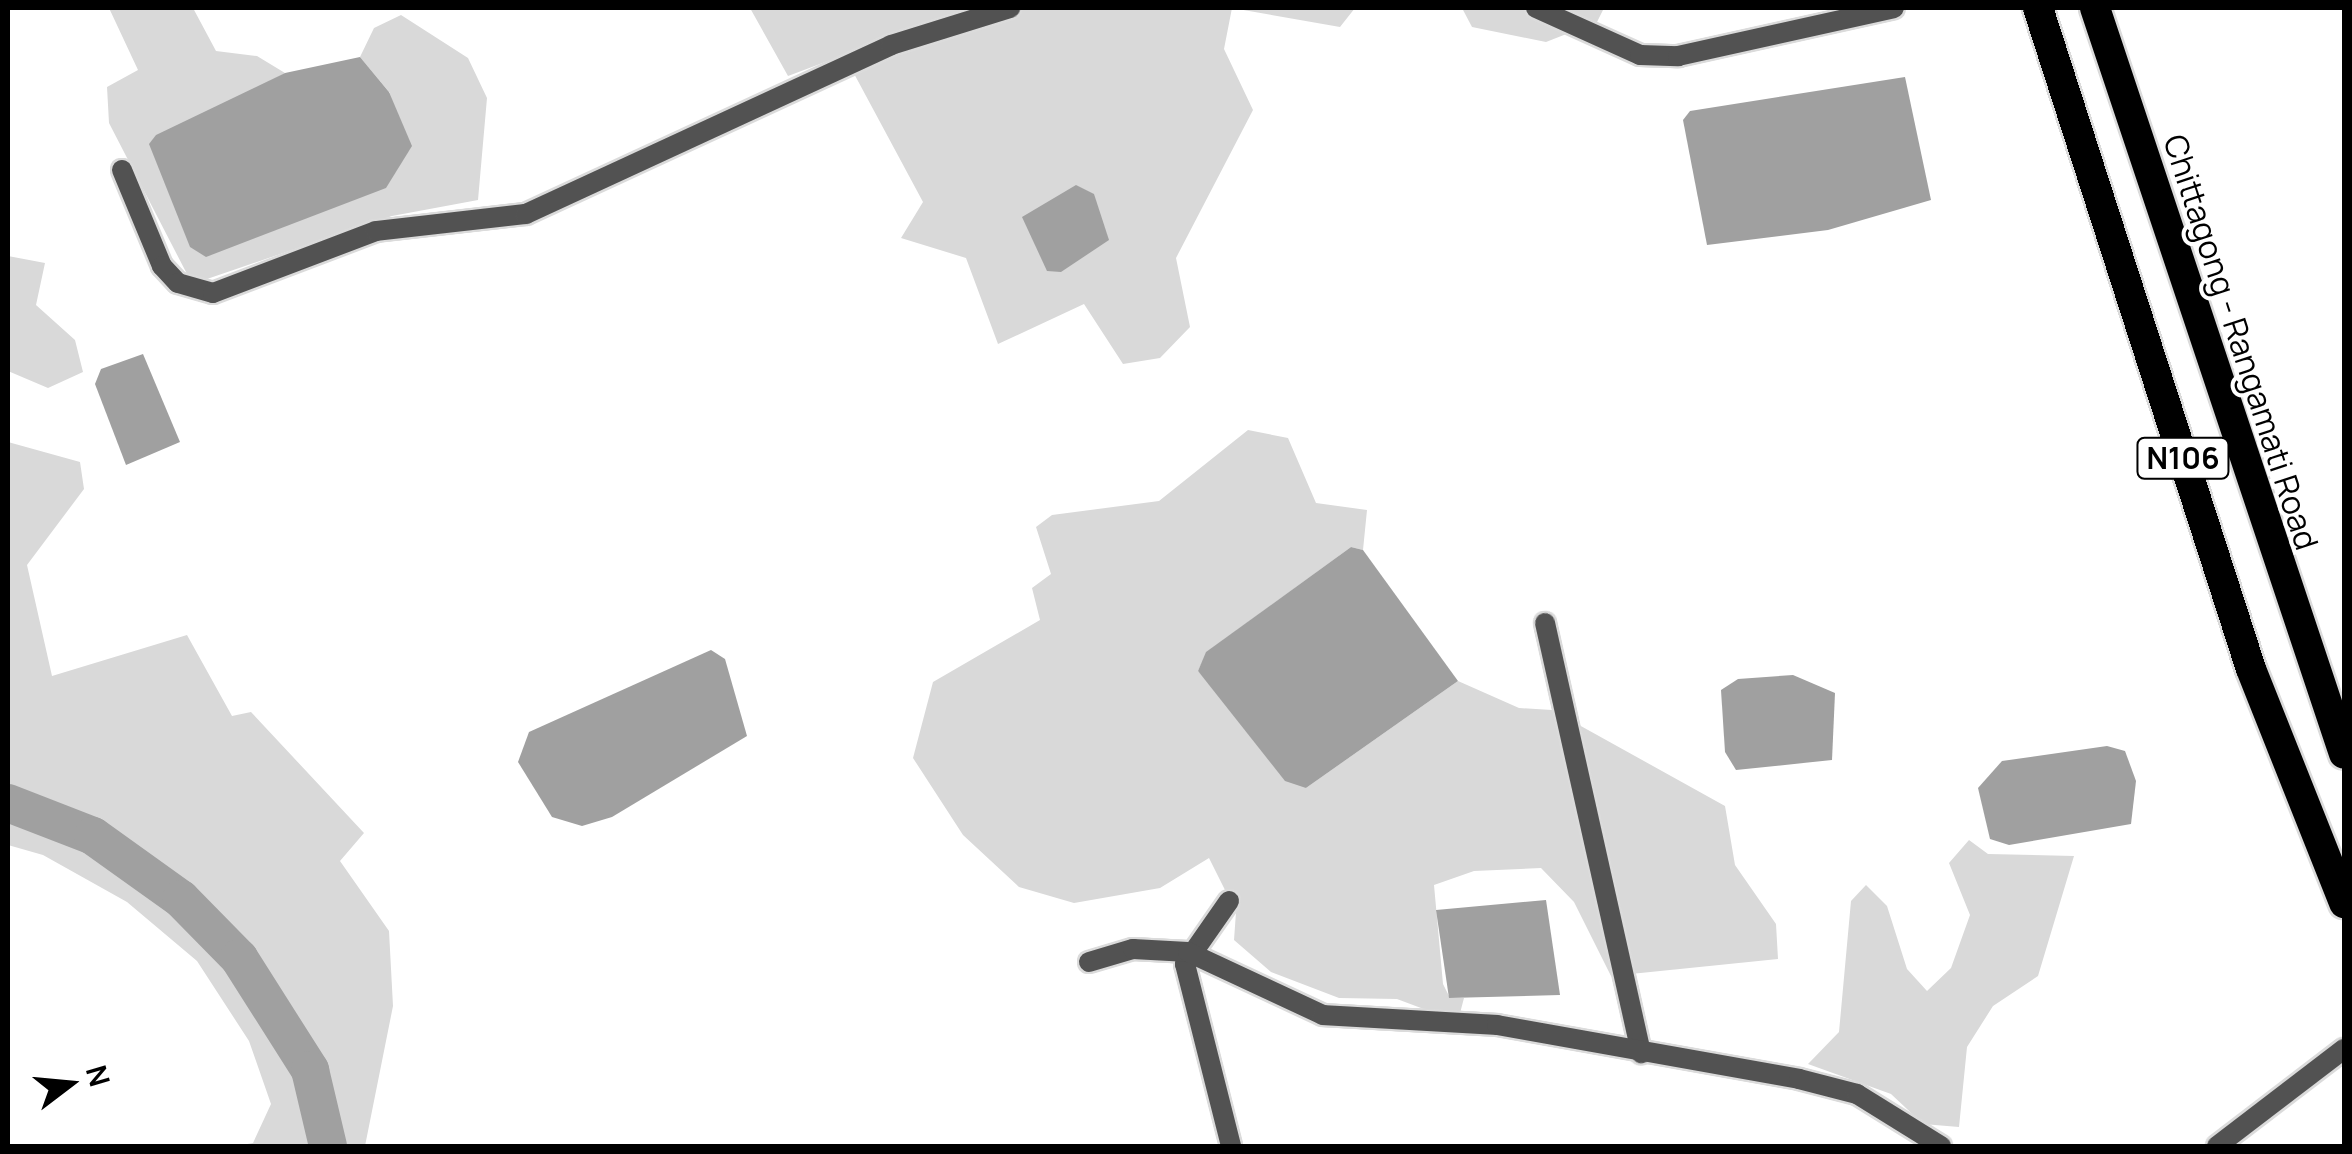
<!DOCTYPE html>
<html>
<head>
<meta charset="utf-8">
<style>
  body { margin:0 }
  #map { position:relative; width:2352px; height:1154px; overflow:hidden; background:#fff; font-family:Manrope,sans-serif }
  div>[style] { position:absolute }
  .green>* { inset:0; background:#d9d9d9 }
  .water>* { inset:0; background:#a0a0a0 }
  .canal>* { height:38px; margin:-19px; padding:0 19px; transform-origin:19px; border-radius:19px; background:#a0a0a0 }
  .roads { filter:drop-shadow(2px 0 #dbdbdb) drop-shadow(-2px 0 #dbdbdb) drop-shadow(0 2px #dbdbdb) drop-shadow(0 -2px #dbdbdb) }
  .street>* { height:20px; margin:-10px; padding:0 10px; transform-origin:10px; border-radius:10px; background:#525252 }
  .highway>* { height:30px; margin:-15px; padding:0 15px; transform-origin:15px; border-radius:15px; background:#000 }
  span { translate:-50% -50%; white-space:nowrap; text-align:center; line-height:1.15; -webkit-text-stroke:8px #fff; paint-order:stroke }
  .shield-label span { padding:2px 8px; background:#fff; border:2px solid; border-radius:8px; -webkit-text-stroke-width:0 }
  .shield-label { font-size:30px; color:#000; font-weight:700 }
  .street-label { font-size:32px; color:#000 }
  .frame { position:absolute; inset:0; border:10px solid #000; pointer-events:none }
  .north { position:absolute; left:20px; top:1034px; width:100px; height:100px; -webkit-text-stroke:8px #fff; paint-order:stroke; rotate:74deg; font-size:28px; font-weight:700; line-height:40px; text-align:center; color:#000 }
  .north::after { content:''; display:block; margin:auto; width:35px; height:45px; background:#000; clip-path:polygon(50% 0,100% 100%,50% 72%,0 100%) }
</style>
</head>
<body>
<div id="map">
  <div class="green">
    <div style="clip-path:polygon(109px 8px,193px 8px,216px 51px,257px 56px,285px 73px,149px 144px,390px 93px,360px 57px,374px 28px,401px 15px,468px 58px,487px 98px,478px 200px,392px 216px,207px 279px,187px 274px,109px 123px,107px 87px,138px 70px)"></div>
    <div style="clip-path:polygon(750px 8px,1355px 8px,1340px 27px,1232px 8px,1224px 49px,1253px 110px,1176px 258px,1190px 327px,1160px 358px,1123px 364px,1084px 304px,998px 344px,966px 258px,901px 238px,923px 202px,844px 55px,788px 76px)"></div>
    <div style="clip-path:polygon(1462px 8px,1604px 8px,1597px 22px,1546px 42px,1472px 27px)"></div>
    <div style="clip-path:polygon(8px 256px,45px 263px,36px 305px,75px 340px,83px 372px,48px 388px,8px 371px)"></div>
    <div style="clip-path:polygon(1248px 430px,1288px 438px,1316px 503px,1367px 510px,1363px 550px,1351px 547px,1207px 652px,1198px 671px,1306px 788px,1458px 681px,1519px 708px,1552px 710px,1725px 806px,1735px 865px,1776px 924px,1778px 959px,1611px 976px,1574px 902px,1541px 868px,1474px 871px,1434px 885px,1443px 984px,1450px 998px,1464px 998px,1459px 1017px,1437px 1014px,1397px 999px,1339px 998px,1271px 972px,1234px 940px,1236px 912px,1209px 858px,1160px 888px,1074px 903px,1019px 887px,963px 835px,913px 758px,933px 682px,1040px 620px,1032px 588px,1051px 574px,1036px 527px,1052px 515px,1159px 501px)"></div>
    <div style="clip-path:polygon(8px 442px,80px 462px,84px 489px,27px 565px,52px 676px,187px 635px,232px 716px,251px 712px,364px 833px,340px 861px,389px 931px,393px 1006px,365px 1146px,236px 1146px,253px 1143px,271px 1104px,249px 1041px,197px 961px,127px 902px,43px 855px,8px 845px)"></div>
    <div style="clip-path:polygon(1969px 840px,1988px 854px,2074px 856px,2038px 976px,1993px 1006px,1967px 1047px,1959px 1127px,1923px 1124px,1891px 1094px,1808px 1064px,1839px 1032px,1851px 901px,1866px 885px,1887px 906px,1907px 969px,1927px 991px,1951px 968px,1970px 915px,1949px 863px)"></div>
  </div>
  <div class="water">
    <div style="clip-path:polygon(360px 57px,389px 92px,412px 146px,386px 188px,206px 257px,190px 247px,149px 144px,156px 135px,285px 73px)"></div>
    <div style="clip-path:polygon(1905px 77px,1931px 200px,1828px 230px,1707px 245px,1683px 120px,1690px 111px)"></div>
    <div style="clip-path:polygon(1076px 185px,1094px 194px,1109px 240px,1061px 272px,1047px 271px,1022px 217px)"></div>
    <div style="clip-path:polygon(143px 354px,180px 442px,126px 465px,95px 384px,101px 369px)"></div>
    <div style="clip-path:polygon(1351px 547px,1363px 550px,1458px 681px,1306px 788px,1285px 781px,1198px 671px,1206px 652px)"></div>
    <div style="clip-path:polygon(711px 650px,725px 659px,747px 736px,612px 817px,582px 826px,552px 817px,518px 762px,529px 732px)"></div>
    <div style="clip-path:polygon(1793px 675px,1835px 693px,1832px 760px,1736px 770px,1725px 752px,1721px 690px,1738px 679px)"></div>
    <div style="clip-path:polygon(2107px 746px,2125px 751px,2136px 781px,2131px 824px,2009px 845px,1990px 839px,1978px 788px,2002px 761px)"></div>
    <div style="clip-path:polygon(1546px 900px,1560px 995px,1449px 998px,1436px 910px)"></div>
  </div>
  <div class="canal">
    <div style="left:8px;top:803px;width:91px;rotate:21.2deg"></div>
    <div style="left:93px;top:836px;width:108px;rotate:35.6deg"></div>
    <div style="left:181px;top:899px;width:83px;rotate:45.5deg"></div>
    <div style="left:239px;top:958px;width:133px;rotate:57.6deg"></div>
    <div style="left:310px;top:1070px;width:78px;rotate:76.7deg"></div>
  </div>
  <div class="roads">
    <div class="street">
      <div style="left:1536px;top:8px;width:114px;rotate:24.3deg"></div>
      <div style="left:1640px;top:55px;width:38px;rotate:2deg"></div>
      <div style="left:1678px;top:56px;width:221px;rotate:-12.5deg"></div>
      <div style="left:122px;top:170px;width:104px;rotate:67.4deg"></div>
      <div style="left:162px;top:266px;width:23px;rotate:47deg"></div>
      <div style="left:178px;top:283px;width:36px;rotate:16deg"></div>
      <div style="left:213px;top:293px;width:174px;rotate:-20.8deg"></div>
      <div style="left:376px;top:231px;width:151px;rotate:-6.5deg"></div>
      <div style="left:526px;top:214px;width:402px;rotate:-24.8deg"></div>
      <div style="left:891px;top:45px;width:125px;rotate:-17.3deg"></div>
      <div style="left:1545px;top:623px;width:441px;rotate:77.4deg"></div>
      <div style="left:1229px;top:901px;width:77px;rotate:124.9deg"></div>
      <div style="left:1185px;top:964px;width:188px;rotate:75.8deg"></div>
      <div style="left:1089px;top:962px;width:46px;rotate:-16.5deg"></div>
      <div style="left:1133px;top:949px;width:55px;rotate:3.1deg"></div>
      <div style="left:1188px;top:952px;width:149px;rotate:25deg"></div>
      <div style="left:1323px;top:1015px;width:174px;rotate:3.3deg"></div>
      <div style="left:1497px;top:1025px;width:307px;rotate:10.1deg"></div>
      <div style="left:1799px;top:1079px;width:60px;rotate:14.5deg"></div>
      <div style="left:1857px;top:1094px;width:99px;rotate:31.8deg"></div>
      <div style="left:2217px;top:1146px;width:160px;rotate:-37.4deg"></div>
    </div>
    <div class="highway">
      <div style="left:2038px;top:8px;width:694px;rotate:72.14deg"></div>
      <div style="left:2251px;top:669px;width:252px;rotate:68.3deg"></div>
      <div style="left:2095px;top:8px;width:786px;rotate:71.54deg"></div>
    </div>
  </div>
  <div class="shield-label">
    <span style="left:2183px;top:458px">N106</span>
  </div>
  <div class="street-label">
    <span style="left:2241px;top:342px;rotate:72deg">Chittagong - Rangamati Road</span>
  </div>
  <div class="frame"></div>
  <div class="north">N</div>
</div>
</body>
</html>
